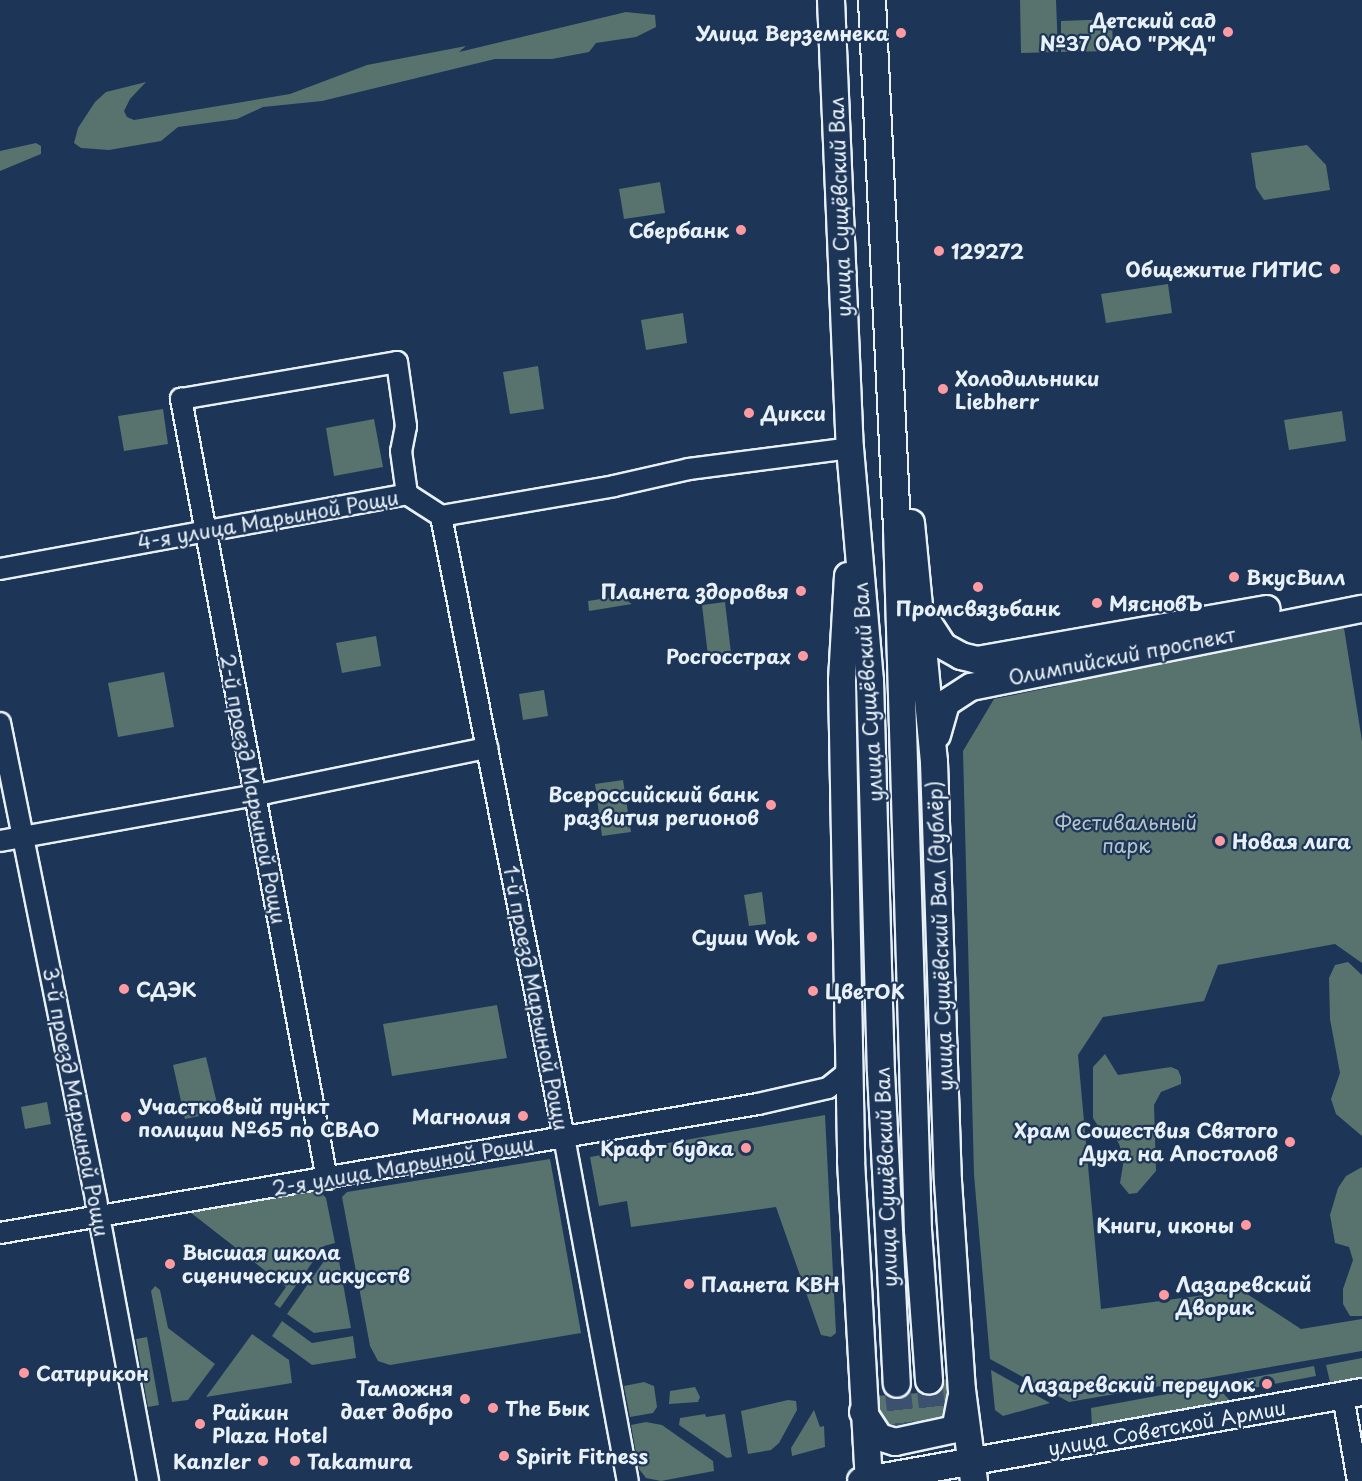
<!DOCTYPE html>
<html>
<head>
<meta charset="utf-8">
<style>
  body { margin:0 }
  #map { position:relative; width:1362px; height:1481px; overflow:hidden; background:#1d3557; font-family:"Playpen Sans",sans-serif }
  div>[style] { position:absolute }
  .green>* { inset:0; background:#58726e }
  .major-tunnel>* { height:26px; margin-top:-13px; transform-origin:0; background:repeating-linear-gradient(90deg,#3b516f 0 26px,transparent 0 39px) }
  .roads { filter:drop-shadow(2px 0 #e8f1f8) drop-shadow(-2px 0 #e8f1f8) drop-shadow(0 2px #e8f1f8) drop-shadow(0 -2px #e8f1f8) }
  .minor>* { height:20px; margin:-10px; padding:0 10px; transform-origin:10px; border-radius:10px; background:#1d3557 }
  .major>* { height:26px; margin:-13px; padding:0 13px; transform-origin:13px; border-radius:13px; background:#1d3557 }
  .dots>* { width:16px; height:16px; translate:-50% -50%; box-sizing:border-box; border:3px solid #1d3557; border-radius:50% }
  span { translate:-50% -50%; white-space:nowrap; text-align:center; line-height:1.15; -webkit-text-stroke:4.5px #1d3557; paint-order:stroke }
  .poi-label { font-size:20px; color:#e8f1f8; font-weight:700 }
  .right { translate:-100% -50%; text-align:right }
  .left { translate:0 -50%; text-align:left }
  .street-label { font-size:20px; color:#e8f1f8 }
  .park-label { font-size:20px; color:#b6c5c8 }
</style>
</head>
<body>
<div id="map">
  <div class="green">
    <div style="clip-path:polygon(1020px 0,1056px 0,1058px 52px,1021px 53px)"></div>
    <div style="clip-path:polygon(626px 12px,655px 15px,656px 27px,636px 37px,596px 43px,589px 52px,552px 59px,495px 59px,322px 101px,263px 107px,237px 119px,178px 127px,161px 141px,109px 150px,81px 148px,74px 143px,78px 128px,95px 102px,106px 92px,146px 82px,130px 99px,124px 111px,127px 117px,134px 120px,290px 94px,367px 65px,466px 46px,459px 52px)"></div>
    <div style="clip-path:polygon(1112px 19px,1113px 51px,1061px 52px,1061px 21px)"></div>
    <div style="clip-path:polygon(36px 143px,41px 146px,41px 154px,0 171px,0 151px)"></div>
    <div style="clip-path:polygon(1307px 145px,1326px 165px,1330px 190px,1264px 200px,1256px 188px,1251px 153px)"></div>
    <div style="clip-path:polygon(660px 182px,665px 213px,624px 219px,619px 189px)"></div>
    <div style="clip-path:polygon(1168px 284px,1172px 313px,1106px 323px,1101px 294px)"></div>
    <div style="clip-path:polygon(683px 313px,687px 343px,646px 350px,641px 320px)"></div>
    <div style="clip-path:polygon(538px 366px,544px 409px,510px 414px,503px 372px)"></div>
    <div style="clip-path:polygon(163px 409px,168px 444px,124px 451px,118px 416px)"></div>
    <div style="clip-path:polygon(1342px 411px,1346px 441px,1289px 450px,1284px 420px)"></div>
    <div style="clip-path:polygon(374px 419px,383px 467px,334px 476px,326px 428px)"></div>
    <div style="clip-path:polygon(620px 596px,632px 604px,589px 611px,588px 601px)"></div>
    <div style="clip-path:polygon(725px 602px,731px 653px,708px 656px,702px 605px)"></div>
    <div style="clip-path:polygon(1344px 628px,1362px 741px,1362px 963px,1335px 944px,1218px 965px,1204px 1001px,1103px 1017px,1078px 1055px,1101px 1309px,1241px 1290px,1301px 1329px,1362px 1319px,1362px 1351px,1069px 1402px,990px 1359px,974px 1175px,963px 751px,994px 699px,1058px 686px,1058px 683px)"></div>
    <div style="clip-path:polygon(376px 636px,381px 666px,342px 673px,336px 643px)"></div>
    <div style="clip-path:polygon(164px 672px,174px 727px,118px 737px,108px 683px)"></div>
    <div style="clip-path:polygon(544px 690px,548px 716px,523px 720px,519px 694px)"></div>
    <div style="clip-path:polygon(623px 780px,631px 832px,602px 836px,595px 784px)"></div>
    <div style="clip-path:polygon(762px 892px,766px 924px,749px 926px,744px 895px)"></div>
    <div style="clip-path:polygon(1348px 962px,1362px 975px,1362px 1136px,1336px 1114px,1331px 1099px,1340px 1073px,1330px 1019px,1329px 978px,1335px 965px)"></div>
    <div style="clip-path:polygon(497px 1005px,507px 1058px,392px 1076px,383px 1024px)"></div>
    <div style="clip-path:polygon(1105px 1054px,1118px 1075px,1171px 1067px,1178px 1070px,1181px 1077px,1181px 1084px,1161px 1092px,1154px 1105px,1156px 1171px,1137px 1193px,1129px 1194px,1120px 1183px,1124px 1159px,1119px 1144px,1115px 1137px,1101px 1131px,1093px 1118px,1093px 1067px)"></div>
    <div style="clip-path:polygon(206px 1057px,219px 1112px,185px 1119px,173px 1065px)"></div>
    <div style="clip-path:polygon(47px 1102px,51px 1124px,25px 1129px,21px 1107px)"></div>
    <div style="clip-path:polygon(825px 1115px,836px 1333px,831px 1337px,821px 1335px,776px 1207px,631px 1227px,627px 1201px,599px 1206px,590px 1157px)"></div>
    <div style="clip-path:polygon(550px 1159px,581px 1333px,390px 1365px,378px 1361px,370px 1346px,342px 1197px,347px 1192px)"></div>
    <div style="clip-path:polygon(1362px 1167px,1362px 1316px,1350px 1316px,1343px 1304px,1343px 1289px,1353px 1260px,1349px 1247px,1335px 1243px,1330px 1215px,1338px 1188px,1346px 1176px)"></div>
    <div style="clip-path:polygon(318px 1189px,326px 1198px,335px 1243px,324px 1246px,280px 1308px,274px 1304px,286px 1287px,186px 1209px)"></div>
    <div style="clip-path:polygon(337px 1250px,351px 1328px,314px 1333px,287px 1314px,331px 1251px)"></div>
    <div style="clip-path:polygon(155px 1286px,160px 1290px,168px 1328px,215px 1364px,188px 1400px,172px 1402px,151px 1291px)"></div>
    <div style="clip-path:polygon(282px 1321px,312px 1343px,353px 1336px,356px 1358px,312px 1365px,272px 1336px)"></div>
    <div style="clip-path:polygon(252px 1334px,289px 1360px,292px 1383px,206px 1397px)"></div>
    <div style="clip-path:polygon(147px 1337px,159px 1405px,148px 1407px,136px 1339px)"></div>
    <div style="clip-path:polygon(1362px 1358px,1362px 1378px,1330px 1382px,1326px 1365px)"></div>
    <div style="clip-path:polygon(1314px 1366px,1316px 1376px,1232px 1392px,1223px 1383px)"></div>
    <div style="clip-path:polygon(991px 1370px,1050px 1403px,1003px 1416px,995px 1410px)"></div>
    <div style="clip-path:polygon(949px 1379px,952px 1401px,947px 1418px,893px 1429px,878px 1414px,876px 1396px,919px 1393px,918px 1382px)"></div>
    <div style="clip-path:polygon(644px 1382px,654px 1386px,657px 1407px,653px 1413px,630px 1417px,624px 1386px)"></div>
    <div style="clip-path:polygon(1216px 1385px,1231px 1402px,1092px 1427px,1091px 1408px)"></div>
    <div style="clip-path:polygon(695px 1387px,700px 1397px,698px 1402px,669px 1404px,670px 1391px)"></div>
    <div style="clip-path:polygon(788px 1400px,796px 1401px,797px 1410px,779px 1443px,771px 1450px,748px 1454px,741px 1411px)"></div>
    <div style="clip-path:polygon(814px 1410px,820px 1427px,824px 1426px,825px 1447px,792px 1456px,791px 1448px)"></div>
    <div style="clip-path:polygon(705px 1414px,706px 1417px,725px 1414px,732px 1457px,727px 1458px,679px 1425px,680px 1418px)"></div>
    <div style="clip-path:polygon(646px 1422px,662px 1425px,713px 1461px,714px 1471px,661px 1481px,646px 1478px,639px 1469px,631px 1425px)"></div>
  </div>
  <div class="major-tunnel">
    <div style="left:929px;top:1381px;width:101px;rotate:83.7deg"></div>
    <div style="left:897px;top:1384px;width:98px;rotate:83.5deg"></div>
  </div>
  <div class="roads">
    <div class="minor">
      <div style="left:441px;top:516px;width:633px;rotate:78.8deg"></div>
      <div style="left:564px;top:1137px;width:350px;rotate:79.5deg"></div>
      <div style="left:0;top:569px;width:414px;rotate:-10.4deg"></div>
      <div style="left:407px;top:494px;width:40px;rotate:32.9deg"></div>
      <div style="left:441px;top:516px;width:176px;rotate:-9.8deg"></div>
      <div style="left:614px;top:486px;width:77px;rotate:-12.8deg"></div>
      <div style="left:689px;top:469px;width:162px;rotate:-7.4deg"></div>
      <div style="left:0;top:723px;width:487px;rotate:78.6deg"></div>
      <div style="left:96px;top:1200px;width:286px;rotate:79.5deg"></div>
      <div style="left:0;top:841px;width:271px;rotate:-10.2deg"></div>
      <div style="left:267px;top:793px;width:225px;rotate:-11.6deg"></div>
      <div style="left:327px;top:1179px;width:794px;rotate:-100.6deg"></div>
      <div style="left:181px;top:399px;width:219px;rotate:-9.7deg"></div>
      <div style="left:397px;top:362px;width:65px;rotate:82deg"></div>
      <div style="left:406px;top:426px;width:25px;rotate:101deg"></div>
      <div style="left:401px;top:451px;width:43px;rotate:82.1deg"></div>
      <div style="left:0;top:1233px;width:769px;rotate:-9.66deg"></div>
      <div style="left:758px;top:1104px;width:72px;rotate:-12.9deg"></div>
      <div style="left:828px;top:1088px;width:22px;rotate:-39deg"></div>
      <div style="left:845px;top:1074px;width:13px;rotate:-72deg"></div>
      <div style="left:1343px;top:1396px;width:86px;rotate:80deg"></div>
    </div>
    <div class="major">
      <div style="left:831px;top:0;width:448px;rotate:87.6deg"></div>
      <div style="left:850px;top:448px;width:234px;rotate:85.1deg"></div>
      <div style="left:870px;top:681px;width:391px;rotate:88.4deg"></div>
      <div style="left:881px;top:1072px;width:312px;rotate:87.1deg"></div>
      <div style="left:872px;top:0;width:529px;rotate:87.29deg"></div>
      <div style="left:897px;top:528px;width:702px;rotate:88.29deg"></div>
      <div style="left:918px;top:1230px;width:151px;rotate:85.8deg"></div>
      <div style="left:911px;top:523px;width:240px;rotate:84.5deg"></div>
      <div style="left:934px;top:762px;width:419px;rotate:88.1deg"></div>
      <div style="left:948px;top:1181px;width:209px;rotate:86.2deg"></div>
      <div style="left:962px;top:1390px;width:92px;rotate:82.5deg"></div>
      <div style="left:848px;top:576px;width:105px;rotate:93.3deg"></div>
      <div style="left:842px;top:681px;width:480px;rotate:88.9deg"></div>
      <div style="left:851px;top:1161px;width:321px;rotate:86.8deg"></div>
      <div style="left:925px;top:618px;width:33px;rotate:57deg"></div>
      <div style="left:943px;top:646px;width:21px;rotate:29deg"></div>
      <div style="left:961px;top:656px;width:16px;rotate:14deg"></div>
      <div style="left:977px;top:660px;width:294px;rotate:-10deg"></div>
      <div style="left:937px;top:735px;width:33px;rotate:-74deg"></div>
      <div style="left:946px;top:703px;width:30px;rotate:-33deg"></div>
      <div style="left:971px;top:687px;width:399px;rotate:-11.3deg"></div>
      <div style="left:863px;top:1412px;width:30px;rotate:57deg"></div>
      <div style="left:879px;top:1437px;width:17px;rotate:17deg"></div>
      <div style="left:895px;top:1442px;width:57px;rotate:-12.1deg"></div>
      <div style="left:951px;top:1430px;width:7px;rotate:-45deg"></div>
      <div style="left:956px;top:1425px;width:26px;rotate:-79deg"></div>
      <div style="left:861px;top:1481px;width:509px;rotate:-10.07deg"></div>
    </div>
  </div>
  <div class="dots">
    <div style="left:1228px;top:32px;background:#ff9aa2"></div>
    <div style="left:901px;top:33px;background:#ff9aa2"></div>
    <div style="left:741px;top:230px;background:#ff9aa2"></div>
    <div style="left:939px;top:251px;background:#ff9aa2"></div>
    <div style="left:1335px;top:269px;background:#ff9aa2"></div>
    <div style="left:943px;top:389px;background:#ff9aa2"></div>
    <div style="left:749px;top:413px;background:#ff9aa2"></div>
    <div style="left:1234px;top:577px;background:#ff9aa2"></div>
    <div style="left:978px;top:587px;background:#ff9aa2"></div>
    <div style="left:801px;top:591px;background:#ff9aa2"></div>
    <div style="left:1097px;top:603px;background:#ff9aa2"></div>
    <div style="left:803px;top:656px;background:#ff9aa2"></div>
    <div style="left:771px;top:805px;background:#ff9aa2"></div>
    <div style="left:1220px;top:841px;background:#ff9aa2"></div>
    <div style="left:812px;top:937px;background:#ff9aa2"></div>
    <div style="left:124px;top:989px;background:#ff9aa2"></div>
    <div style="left:813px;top:991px;background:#ff9aa2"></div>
    <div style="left:523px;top:1116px;background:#ff9aa2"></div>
    <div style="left:126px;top:1117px;background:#ff9aa2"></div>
    <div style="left:1290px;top:1142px;background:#ff9aa2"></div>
    <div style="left:746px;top:1148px;background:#ff9aa2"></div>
    <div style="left:1246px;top:1225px;background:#ff9aa2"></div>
    <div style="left:170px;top:1264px;background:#ff9aa2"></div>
    <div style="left:689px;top:1284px;background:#ff9aa2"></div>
    <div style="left:1164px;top:1295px;background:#ff9aa2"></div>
    <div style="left:24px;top:1373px;background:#ff9aa2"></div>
    <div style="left:1267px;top:1384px;background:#ff9aa2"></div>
    <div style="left:465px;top:1399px;background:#ff9aa2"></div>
    <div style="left:493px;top:1408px;background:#ff9aa2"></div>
    <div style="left:200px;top:1424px;background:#ff9aa2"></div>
    <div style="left:504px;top:1456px;background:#ff9aa2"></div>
    <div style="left:263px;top:1461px;background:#ff9aa2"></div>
    <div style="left:295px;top:1461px;background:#ff9aa2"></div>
  </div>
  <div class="poi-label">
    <span class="right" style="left:1216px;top:32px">Детский сад<br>№37 ОАО "РЖД"</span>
    <span class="right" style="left:889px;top:33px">Улица Верземнека</span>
    <span class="right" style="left:729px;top:230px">Сбербанк</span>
    <span class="left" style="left:951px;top:251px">129272</span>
    <span class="right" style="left:1323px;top:269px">Общежитие ГИТИС</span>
    <span class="left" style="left:955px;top:390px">Холодильники<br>Liebherr</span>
    <span class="left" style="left:761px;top:413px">Дикси</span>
    <span class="left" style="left:1246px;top:577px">ВкусВилл</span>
    <span class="right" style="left:789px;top:591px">Планета здоровья</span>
    <span class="left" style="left:1109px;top:603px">МясновЪ</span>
    <span style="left:978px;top:608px">Промсвязьбанк</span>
    <span class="right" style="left:791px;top:656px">Росгосстрах</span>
    <span class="right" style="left:759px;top:806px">Всероссийский банк<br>развития регионов</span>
    <span class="left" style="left:1232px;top:841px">Новая лига</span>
    <span class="right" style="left:800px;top:937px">Суши Wok</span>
    <span class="left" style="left:136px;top:989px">СДЭК</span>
    <span class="left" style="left:825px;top:991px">ЦветОК</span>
    <span class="left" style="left:138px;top:1118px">Участковый пункт<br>полиции №65 по СВАО</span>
    <span class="right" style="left:511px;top:1116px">Магнолия</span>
    <span class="right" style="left:1278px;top:1142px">Храм Сошествия Святого<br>Духа на Апостолов</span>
    <span class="right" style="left:734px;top:1148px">Крафт будка</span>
    <span class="right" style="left:1234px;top:1225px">Книги, иконы</span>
    <span class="left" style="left:182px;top:1264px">Высшая школа<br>сценических искусств</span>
    <span class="left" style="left:701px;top:1284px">Планета КВН</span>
    <span class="left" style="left:1176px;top:1296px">Лазаревский<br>Дворик</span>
    <span class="left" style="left:36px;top:1373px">Сатирикон</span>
    <span class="right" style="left:1255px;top:1384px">Лазаревский переулок</span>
    <span class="right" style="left:453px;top:1400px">Таможня<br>дает добро</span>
    <span class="left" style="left:505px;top:1408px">The Бык</span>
    <span class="left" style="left:212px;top:1424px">Райкин<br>Plaza Hotel</span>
    <span class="left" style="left:516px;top:1456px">Spirit Fitness</span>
    <span class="right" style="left:251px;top:1461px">Kanzler</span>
    <span class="left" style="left:307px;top:1461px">Takamura</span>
  </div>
  <div class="street-label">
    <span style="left:840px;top:207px;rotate:-92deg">улица Сущёвский Вал</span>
    <span style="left:268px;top:520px;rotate:-10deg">4-я улица Марьиной Рощи</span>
    <span style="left:1122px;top:656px;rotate:-11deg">Олимпийский проспект</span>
    <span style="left:868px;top:692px;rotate:-94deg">улица Сущёвский Вал</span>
    <span style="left:253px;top:789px;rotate:79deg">2-й проезд Марьиной Рощи</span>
    <span style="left:940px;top:936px;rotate:-92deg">улица Сущёвский Вал (дублёр)</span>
    <span style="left:536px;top:998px;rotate:79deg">1-й проезд Марьиной Рощи</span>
    <span style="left:76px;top:1102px;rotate:79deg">3-й проезд Марьиной Рощи</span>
    <span style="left:403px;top:1166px;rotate:-10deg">2-я улица Марьиной Рощи</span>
    <span style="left:886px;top:1177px;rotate:-92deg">улица Сущёвский Вал</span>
    <span style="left:1167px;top:1428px;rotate:-10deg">улица Советской Армии</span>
  </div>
  <div class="park-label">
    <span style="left:1126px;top:834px">Фестивальный<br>парк</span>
  </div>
</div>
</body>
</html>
